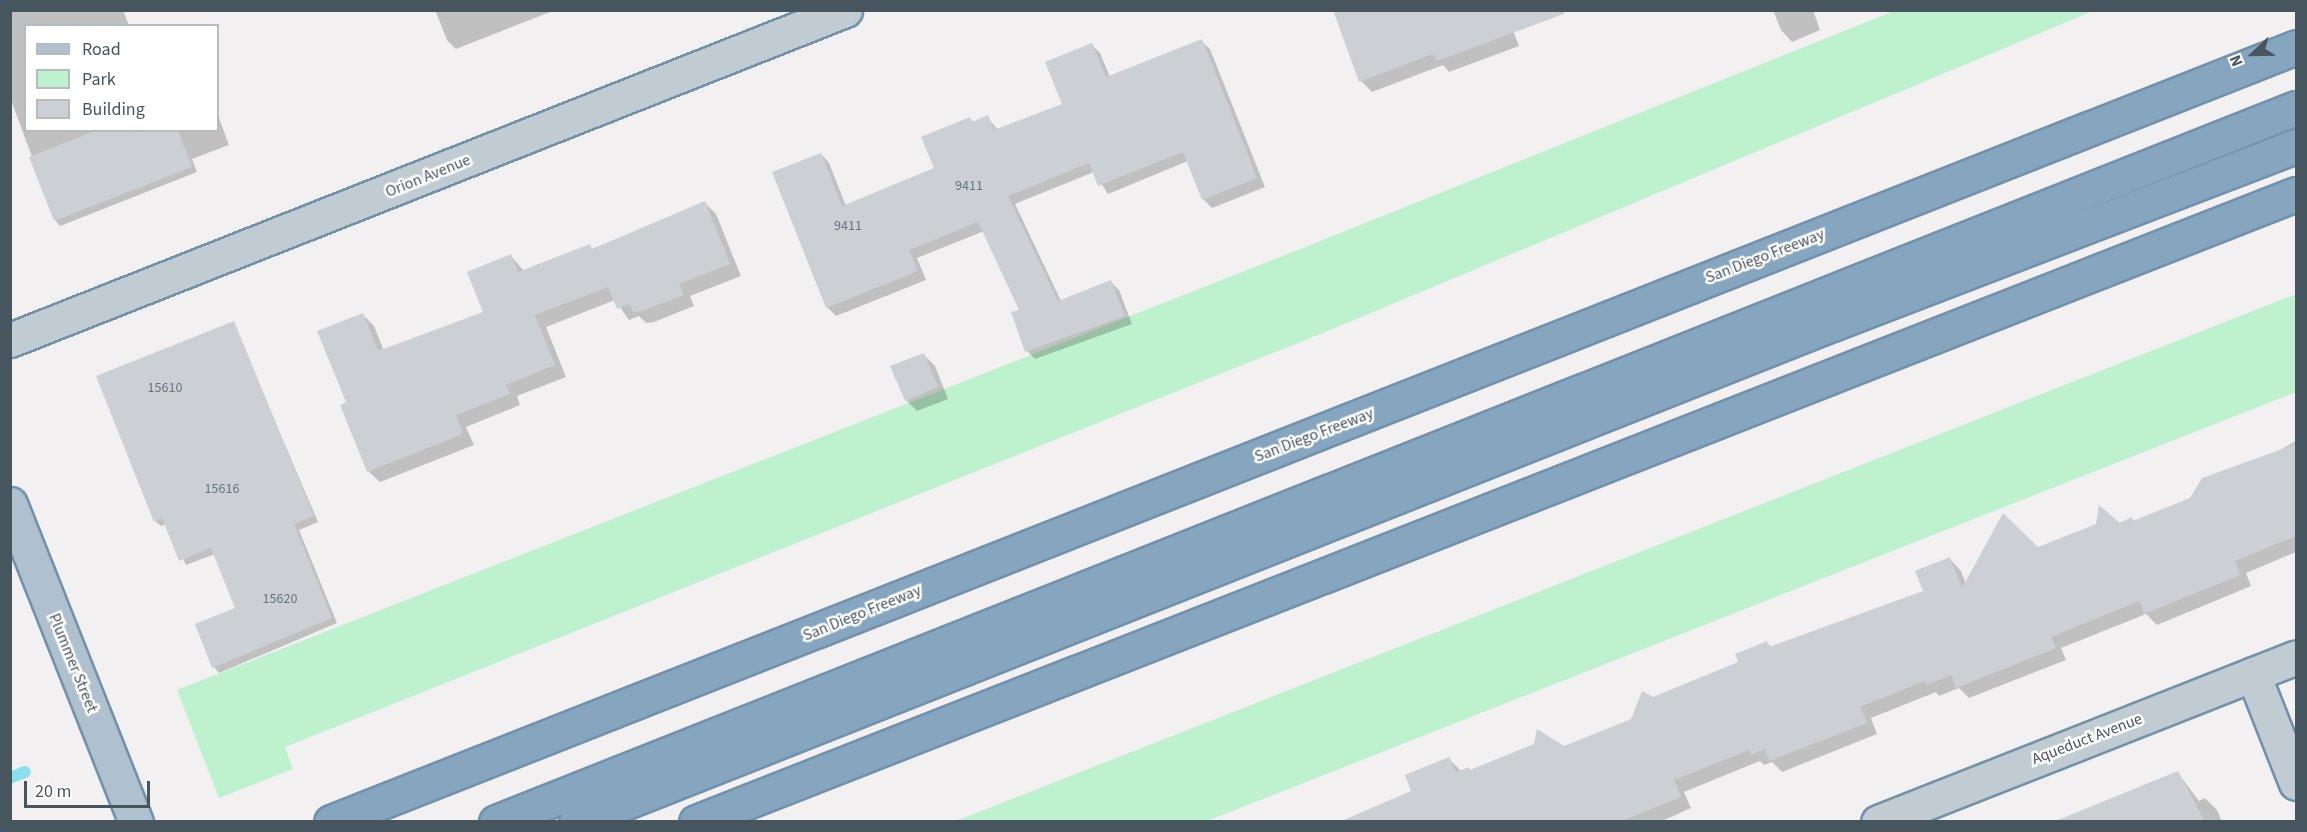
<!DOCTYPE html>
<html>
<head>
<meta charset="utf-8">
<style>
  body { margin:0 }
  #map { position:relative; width:2307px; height:832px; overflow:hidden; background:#f2f0f0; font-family:"Source Sans 3",sans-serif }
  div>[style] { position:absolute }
  .green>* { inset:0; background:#bef1ce }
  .shadow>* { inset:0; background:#0003 }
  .stream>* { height:12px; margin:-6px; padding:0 6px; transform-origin:6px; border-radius:6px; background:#8ae0ef }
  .building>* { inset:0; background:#ccd0d5 }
  .roads { filter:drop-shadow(2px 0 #7291ac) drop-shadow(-2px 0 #7291ac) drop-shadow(0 2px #7291ac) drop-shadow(0 -2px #7291ac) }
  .minor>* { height:33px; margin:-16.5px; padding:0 16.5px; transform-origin:16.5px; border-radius:16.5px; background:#c0cbd2 }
  .major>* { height:33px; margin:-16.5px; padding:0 16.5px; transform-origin:16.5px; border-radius:16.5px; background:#afc1cf }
  .highway>* { height:33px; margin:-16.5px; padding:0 16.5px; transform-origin:16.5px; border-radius:16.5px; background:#86a6c0 }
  span { translate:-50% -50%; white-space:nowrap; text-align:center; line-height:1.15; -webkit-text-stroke:5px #fff; paint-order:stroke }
  .number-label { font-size:14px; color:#68747c }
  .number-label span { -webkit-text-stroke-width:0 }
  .street-label { font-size:16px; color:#47555e }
  .frame { position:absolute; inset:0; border:12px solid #47555e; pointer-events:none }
  .legend { position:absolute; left:24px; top:24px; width:195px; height:108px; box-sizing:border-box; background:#fff; border:2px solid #b5bbbf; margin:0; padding:8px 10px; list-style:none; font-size:18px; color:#47555e }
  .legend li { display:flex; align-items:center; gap:12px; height:30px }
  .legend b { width:30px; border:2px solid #b5bbbf }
  .north { position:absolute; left:2223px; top:24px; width:60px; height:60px; -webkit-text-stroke:4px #fff; paint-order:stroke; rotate:248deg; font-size:16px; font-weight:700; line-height:24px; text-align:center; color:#47555e }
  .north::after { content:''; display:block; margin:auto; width:21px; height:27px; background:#47555e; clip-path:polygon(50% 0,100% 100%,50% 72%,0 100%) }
  .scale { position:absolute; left:24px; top:781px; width:126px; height:27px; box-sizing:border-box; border:3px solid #47555e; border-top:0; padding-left:8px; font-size:18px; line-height:21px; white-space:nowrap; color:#47555e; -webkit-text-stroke:4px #fff; paint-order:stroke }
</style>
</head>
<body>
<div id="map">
  <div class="green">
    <div style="clip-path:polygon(1894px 11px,2093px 11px,1318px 335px,285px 747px,293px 769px,219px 798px,177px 690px,1298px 250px)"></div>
    <div style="clip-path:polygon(2296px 294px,2296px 392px,1207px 821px,956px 821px)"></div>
  </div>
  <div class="shadow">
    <div style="clip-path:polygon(10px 10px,123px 10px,129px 26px,26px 26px,26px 130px,218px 130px,218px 115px,229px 145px,192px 159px,197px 172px,60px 226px,55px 220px,10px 97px)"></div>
    <div style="clip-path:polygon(435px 10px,555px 10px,456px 49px,447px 40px)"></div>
    <div style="clip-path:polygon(1505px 10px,1519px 46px,1449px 72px,1443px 65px,1372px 92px,1361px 81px)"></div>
    <div style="clip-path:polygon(1773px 10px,1813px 10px,1820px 30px,1792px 42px,1781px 30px)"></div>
    <div style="clip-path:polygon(1201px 41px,1210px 49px,1265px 187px,1212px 208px,1204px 200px,1188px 161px,1108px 194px,1094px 172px,1015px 204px,1061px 301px,1111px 282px,1119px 290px,1132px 324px,1035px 359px,1027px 351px,1021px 311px,984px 231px,917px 258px,926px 280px,836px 316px,827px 307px,821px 154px,829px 163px,846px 206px,936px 169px,970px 119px,974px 123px,987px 117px,998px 130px,1064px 105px,1092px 45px,1100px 53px,1110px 77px)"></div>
    <div style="clip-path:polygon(705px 203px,716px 214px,741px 276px,690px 296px,694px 306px,654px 322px,646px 323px,639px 316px,629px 320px,615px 300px,546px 327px,566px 377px,517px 396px,520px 405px,466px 427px,474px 445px,380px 482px,368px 471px,348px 403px,362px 314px,374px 326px,384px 351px,485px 313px,511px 256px,524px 271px,590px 246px,594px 250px)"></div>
    <div style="clip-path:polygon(233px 323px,318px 522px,299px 530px,337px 623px,219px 673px,214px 667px,237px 609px,215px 554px,186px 565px,166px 524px,161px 526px,155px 521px)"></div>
    <div style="clip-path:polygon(923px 354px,935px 366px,948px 399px,917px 411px,906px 400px)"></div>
    <div style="clip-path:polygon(2296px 441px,2296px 552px,2246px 573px,2251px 586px,2157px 625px,2146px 614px,2061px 648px,2066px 660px,1969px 698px,1959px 688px,1939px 696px,1936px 692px,1871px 718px,1877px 734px,1782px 772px,1772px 762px,1764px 765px,1760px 761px,1684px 792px,1691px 808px,1660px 822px,1342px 822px,1413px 792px,1449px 759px,1460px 770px,1471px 771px,1564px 748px,1632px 720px,1653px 699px,1740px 663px,1767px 643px,1772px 648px,1925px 592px,1950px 559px,1961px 571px,1966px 584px,2038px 549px,2131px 519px,2134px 522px,2191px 500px)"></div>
    <div style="clip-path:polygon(2178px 773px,2199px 801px,2205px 798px,2217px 810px,2222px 822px,2088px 822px)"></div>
  </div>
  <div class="stream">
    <div style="left:10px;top:778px;width:16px;rotate:-22deg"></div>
  </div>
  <div class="building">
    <div style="clip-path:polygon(1333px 10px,1563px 10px,1564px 14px,1437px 61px,1433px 54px,1359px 82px)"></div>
    <div style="clip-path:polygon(1202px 39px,1257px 178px,1202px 200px,1183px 152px,1098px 186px,1089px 163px,1008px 196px,1058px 301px,1111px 280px,1125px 316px,1025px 352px,1011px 312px,1019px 310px,978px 222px,909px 250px,918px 271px,826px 308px,772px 172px,821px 153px,842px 206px,934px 168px,921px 137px,970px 117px,972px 122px,988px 115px,994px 130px,1062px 104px,1045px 62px,1092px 43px,1106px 77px)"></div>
    <div style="clip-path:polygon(97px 130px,178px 130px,192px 167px,54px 221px,29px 157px)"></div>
    <div style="clip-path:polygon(705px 201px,730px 264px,679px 284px,684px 295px,642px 311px,633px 312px,630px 304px,617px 309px,608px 287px,535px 315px,555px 365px,506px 385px,510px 394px,456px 415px,463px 434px,367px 472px,340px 405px,346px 402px,317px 331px,363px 313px,378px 351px,483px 312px,467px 272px,511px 254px,518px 272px,590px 244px,592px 249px)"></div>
    <div style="clip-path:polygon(234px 321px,314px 516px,294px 524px,332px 618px,212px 668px,195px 624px,235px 608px,211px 548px,179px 561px,162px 518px,154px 522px,96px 376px)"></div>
    <div style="clip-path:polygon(924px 353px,938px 387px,905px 401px,890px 366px)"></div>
    <div style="clip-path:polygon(2296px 444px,2296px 536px,2235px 561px,2240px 575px,2144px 614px,2139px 601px,2051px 637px,2056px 648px,1956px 688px,1951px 675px,1927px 685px,1925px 681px,1860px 707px,1867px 723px,1769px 761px,1765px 749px,1751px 755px,1749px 750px,1674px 780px,1681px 797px,1619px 822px,1339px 822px,1411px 791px,1405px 775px,1449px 757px,1456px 772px,1469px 767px,1470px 770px,1534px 744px,1537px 729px,1564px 746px,1631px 719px,1642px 691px,1653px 697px,1738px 662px,1735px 654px,1767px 641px,1769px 647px,1923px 591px,1915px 571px,1950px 557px,1962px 588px,2003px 513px,2038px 547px,2096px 524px,2099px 505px,2120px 523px,2132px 517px,2133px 521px,2190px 498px,2202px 478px)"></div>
    <div style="clip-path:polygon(2178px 771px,2205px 822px,2058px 822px,2058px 820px)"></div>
  </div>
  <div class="roads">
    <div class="minor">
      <div style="left:10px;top:340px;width:898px;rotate:-21.56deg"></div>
      <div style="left:2253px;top:674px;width:117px;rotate:68.5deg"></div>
      <div style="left:1878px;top:822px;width:449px;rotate:-21.5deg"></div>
    </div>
    <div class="major">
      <div style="left:10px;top:504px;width:342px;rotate:68.4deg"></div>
    </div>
    <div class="highway">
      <div style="left:331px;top:822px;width:2112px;rotate:-21.52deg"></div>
      <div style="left:496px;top:822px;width:1936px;rotate:-21.64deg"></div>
      <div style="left:576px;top:822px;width:1351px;rotate:-21.63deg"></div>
      <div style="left:1832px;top:324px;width:497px;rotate:-21deg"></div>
      <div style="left:696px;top:822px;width:1719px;rotate:-21.43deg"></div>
    </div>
  </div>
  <div class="number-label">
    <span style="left:969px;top:186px">9411</span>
    <span style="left:848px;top:226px">9411</span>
    <span style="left:165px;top:388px">15610</span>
    <span style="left:222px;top:489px">15616</span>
    <span style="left:280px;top:599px">15620</span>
  </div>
  <div class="street-label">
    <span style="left:428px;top:176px;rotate:-22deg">Orion Avenue</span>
    <span style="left:1765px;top:256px;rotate:-21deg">San Diego Freeway</span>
    <span style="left:1314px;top:435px;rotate:-21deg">San Diego Freeway</span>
    <span style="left:862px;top:613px;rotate:-22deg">San Diego Freeway</span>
    <span style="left:73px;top:663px;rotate:68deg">Plummer Street</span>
    <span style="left:2087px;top:739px;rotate:-21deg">Aqueduct Avenue</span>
  </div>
  <div class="frame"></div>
  <ul class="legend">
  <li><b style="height:8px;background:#afc1cf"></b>Road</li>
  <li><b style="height:16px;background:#bef1ce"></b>Park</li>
  <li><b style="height:16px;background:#ccd0d5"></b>Building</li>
  </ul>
  <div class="north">N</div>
  <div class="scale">20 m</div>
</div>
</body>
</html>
